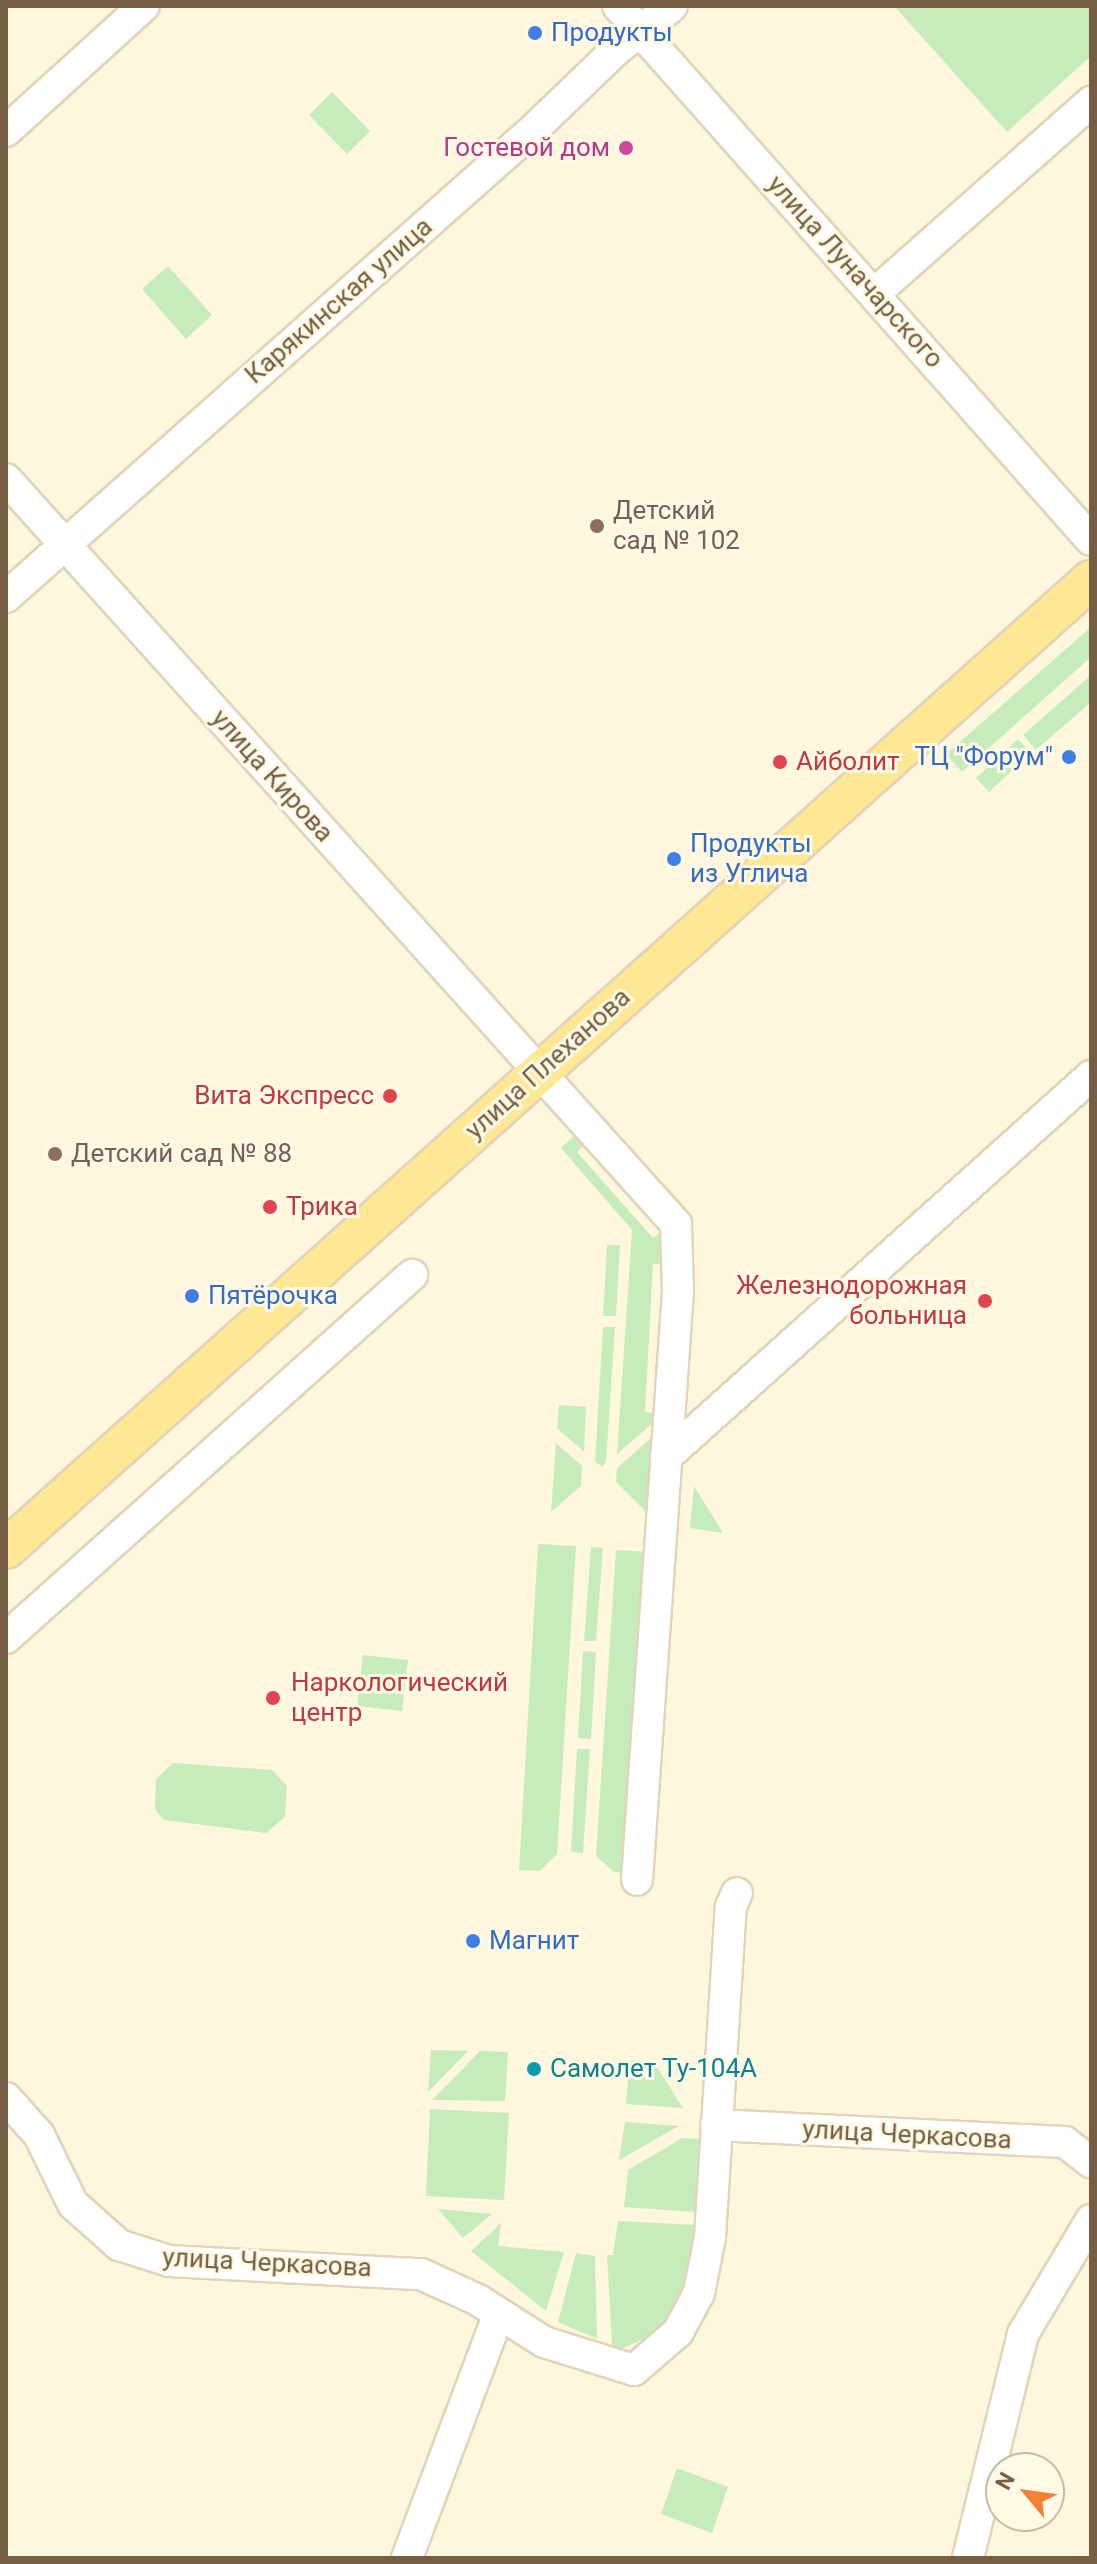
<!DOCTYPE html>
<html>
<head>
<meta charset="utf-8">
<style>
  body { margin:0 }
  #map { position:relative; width:1097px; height:2564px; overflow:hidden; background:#fef7dd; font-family:Roboto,sans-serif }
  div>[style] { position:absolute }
  .green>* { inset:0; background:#c7ecbb }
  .roads { filter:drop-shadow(2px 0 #e2d3b9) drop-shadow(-2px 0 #e2d3b9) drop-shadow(0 2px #e2d3b9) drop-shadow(0 -2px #e2d3b9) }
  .minor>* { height:30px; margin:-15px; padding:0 15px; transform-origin:15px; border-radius:15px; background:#fff }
  .major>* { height:38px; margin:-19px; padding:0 19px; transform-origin:19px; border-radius:19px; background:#ffe893 }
  .dots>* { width:22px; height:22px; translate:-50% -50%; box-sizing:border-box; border:4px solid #fff9e5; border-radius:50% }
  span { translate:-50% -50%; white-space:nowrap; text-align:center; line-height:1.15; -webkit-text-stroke:6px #fff9e5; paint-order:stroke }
  .shop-label { font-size:26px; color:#366cbe }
  .left { translate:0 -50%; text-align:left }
  .right { translate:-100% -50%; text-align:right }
  .hotel-label { font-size:26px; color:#b23c85 }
  .street-label { font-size:26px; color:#755e44 }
  .education-label { font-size:26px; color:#785e54 }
  .health-label { font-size:26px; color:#be3a42 }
  .culture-label { font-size:26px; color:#0d838f }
  .frame { position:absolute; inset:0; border:8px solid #755e44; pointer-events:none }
  .north { position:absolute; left:985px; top:2452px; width:80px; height:80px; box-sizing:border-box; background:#fff9e5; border:2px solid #c8bba5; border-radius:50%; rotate:299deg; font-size:22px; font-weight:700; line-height:32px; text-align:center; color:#755e44 }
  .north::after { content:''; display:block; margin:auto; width:28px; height:36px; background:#f48037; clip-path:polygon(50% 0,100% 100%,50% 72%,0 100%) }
</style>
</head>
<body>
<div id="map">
  <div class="green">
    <div style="clip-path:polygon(894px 6px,1091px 6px,1091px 56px,1007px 132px)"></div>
    <div style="clip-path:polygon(332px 92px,370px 131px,347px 154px,309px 115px)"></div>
    <div style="clip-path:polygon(168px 266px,212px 315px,186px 339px,142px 289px)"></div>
    <div style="clip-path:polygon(1091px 627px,1091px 657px,962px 772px,946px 754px)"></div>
    <div style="clip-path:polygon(1091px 675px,1091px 702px,1036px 750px,1023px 735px)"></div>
    <div style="clip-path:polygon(1018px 739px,1031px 753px,989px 792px,976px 778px)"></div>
    <div style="clip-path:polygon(578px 1132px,587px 1142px,577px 1152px,653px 1238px,666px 1229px,670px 1264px,653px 1264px,645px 1412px,663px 1414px,617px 1454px,632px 1230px,561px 1148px)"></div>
    <div style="clip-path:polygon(607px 1245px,620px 1245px,616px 1316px,603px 1316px)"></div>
    <div style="clip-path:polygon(603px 1327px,615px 1327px,606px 1462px,602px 1467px,595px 1461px)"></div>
    <div style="clip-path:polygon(559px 1405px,586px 1407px,584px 1452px,557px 1428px)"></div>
    <div style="clip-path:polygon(661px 1429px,652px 1518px,616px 1482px,617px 1468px)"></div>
    <div style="clip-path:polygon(556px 1443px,582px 1466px,581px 1486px,551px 1512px)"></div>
    <div style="clip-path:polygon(694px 1486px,723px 1533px,690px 1528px)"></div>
    <div style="clip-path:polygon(538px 1544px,576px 1546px,557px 1854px,540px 1871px,519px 1870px)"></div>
    <div style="clip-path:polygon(591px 1547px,603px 1548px,596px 1641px,584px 1641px)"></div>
    <div style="clip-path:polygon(616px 1550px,653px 1552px,632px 1873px,614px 1872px,596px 1856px)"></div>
    <div style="clip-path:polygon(583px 1651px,596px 1652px,591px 1739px,578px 1738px)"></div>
    <div style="clip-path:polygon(363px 1655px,408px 1660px,402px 1711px,357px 1706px)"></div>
    <div style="clip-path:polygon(577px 1749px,590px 1749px,583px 1853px,571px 1852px)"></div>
    <div style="clip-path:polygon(173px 1763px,272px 1770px,287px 1786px,285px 1817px,266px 1833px,164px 1820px,155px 1810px,156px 1779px)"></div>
    <div style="clip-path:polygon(431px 2050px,468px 2051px,428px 2092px)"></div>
    <div style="clip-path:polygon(480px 2051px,508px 2052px,505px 2101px,432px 2100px)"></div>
    <div style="clip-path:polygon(630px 2060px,654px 2062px,683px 2108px,626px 2104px)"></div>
    <div style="clip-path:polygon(430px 2109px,509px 2113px,504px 2200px,426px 2196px)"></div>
    <div style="clip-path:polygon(625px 2122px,679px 2126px,619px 2160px)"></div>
    <div style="clip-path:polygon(682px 2138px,705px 2139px,696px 2212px,624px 2207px,628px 2170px)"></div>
    <div style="clip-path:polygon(438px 2209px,492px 2214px,463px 2238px)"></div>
    <div style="clip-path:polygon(618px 2221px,696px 2225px,683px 2293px,672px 2312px,650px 2336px,619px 2350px,612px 2344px,607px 2255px,613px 2255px)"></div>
    <div style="clip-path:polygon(501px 2223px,498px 2246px,564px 2252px,546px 2311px,471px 2251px)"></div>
    <div style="clip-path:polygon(576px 2253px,595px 2256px,597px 2339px,558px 2322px)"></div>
    <div style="clip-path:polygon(677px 2468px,728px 2487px,712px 2533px,661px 2514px)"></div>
  </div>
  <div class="roads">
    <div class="minor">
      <div style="left:618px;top:6px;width:713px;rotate:48.47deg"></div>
      <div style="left:6px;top:131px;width:186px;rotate:-42.2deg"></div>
      <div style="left:874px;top:294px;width:290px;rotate:-41.5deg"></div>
      <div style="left:6px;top:479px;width:1002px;rotate:48.03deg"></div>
      <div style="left:676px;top:1224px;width:67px;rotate:88.3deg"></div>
      <div style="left:678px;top:1291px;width:590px;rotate:93.98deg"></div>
      <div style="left:6px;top:597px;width:706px;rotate:-41.55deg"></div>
      <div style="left:534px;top:129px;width:114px;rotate:-43.9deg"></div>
      <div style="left:616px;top:50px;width:71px;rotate:-38.2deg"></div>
      <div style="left:666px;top:1457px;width:571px;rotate:-41.88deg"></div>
      <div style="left:6px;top:1638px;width:545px;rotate:-41.8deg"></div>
      <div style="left:6px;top:2098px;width:50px;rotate:48.3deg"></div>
      <div style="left:39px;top:2135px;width:77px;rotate:63.8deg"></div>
      <div style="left:73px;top:2204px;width:62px;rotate:41.7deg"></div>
      <div style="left:119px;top:2245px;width:52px;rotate:17.7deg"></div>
      <div style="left:169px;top:2261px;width:252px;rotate:3deg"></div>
      <div style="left:421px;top:2274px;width:63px;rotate:24.5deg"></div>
      <div style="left:478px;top:2300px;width:78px;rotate:32.5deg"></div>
      <div style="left:544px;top:2342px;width:94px;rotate:17.3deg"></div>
      <div style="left:634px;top:2370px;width:58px;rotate:-40.8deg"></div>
      <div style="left:678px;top:2332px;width:44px;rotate:-61.7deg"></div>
      <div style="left:699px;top:2293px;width:57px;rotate:-78.9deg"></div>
      <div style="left:710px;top:2237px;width:331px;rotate:-86.4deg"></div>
      <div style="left:731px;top:1907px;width:15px;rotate:-67deg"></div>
      <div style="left:716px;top:2125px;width:349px;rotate:2.8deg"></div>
      <div style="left:1065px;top:2142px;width:33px;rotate:38deg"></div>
      <div style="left:407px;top:2558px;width:259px;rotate:-69.4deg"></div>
      <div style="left:968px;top:2558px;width:231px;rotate:-76.2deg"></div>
      <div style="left:1023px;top:2334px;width:133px;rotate:-59.2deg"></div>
    </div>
    <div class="major">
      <div style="left:6px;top:1549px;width:1455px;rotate:-41.77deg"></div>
    </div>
  </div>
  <div class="dots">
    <div style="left:535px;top:33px;background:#3f7fe0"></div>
    <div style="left:626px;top:148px;background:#d1479c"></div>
    <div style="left:597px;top:526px;background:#8d6e63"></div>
    <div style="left:1069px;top:757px;background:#3f7fe0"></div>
    <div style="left:780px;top:762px;background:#e0444e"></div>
    <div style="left:674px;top:859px;background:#3f7fe0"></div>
    <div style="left:390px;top:1096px;background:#e0444e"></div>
    <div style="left:55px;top:1154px;background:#8d6e63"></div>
    <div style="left:270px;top:1207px;background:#e0444e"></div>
    <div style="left:192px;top:1296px;background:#3f7fe0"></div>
    <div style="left:985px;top:1301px;background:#e0444e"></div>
    <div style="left:273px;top:1698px;background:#e0444e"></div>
    <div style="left:473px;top:1941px;background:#3f7fe0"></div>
    <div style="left:534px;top:2069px;background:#0f9aa8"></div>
  </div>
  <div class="shop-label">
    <span class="left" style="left:551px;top:33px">Продукты</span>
    <span class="right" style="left:1053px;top:757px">ТЦ "Форум"</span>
    <span class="left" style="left:690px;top:859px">Продукты<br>из Углича</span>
    <span class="left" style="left:208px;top:1296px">Пятёрочка</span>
    <span class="left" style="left:489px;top:1941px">Магнит</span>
  </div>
  <div class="hotel-label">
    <span class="right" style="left:610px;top:148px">Гостевой дом</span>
  </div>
  <div class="street-label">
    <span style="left:855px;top:272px;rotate:48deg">улица Луначарского</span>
    <span style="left:339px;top:301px;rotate:-41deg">Карякинская улица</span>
    <span style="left:272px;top:776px;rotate:48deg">улица Кирова</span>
    <span style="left:548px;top:1064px;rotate:-42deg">улица Плеханова</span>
    <span style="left:907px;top:2135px;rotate:3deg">улица Черкасова</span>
    <span style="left:267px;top:2263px;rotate:3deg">улица Черкасова</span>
  </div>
  <div class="education-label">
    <span class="left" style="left:613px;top:526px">Детский<br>сад № 102</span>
    <span class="left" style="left:71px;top:1154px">Детский сад № 88</span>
  </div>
  <div class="health-label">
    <span class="left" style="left:796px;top:762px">Айболит</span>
    <span class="right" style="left:374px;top:1096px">Вита Экспресс</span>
    <span class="left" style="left:286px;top:1207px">Трика</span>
    <span class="right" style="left:967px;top:1301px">Железнодорожная<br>больница</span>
    <span class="left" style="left:291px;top:1698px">Наркологический<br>центр</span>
  </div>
  <div class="culture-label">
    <span class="left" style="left:550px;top:2069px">Самолет Ту-104А</span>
  </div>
  <div class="frame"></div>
  <div class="north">N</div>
</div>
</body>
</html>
